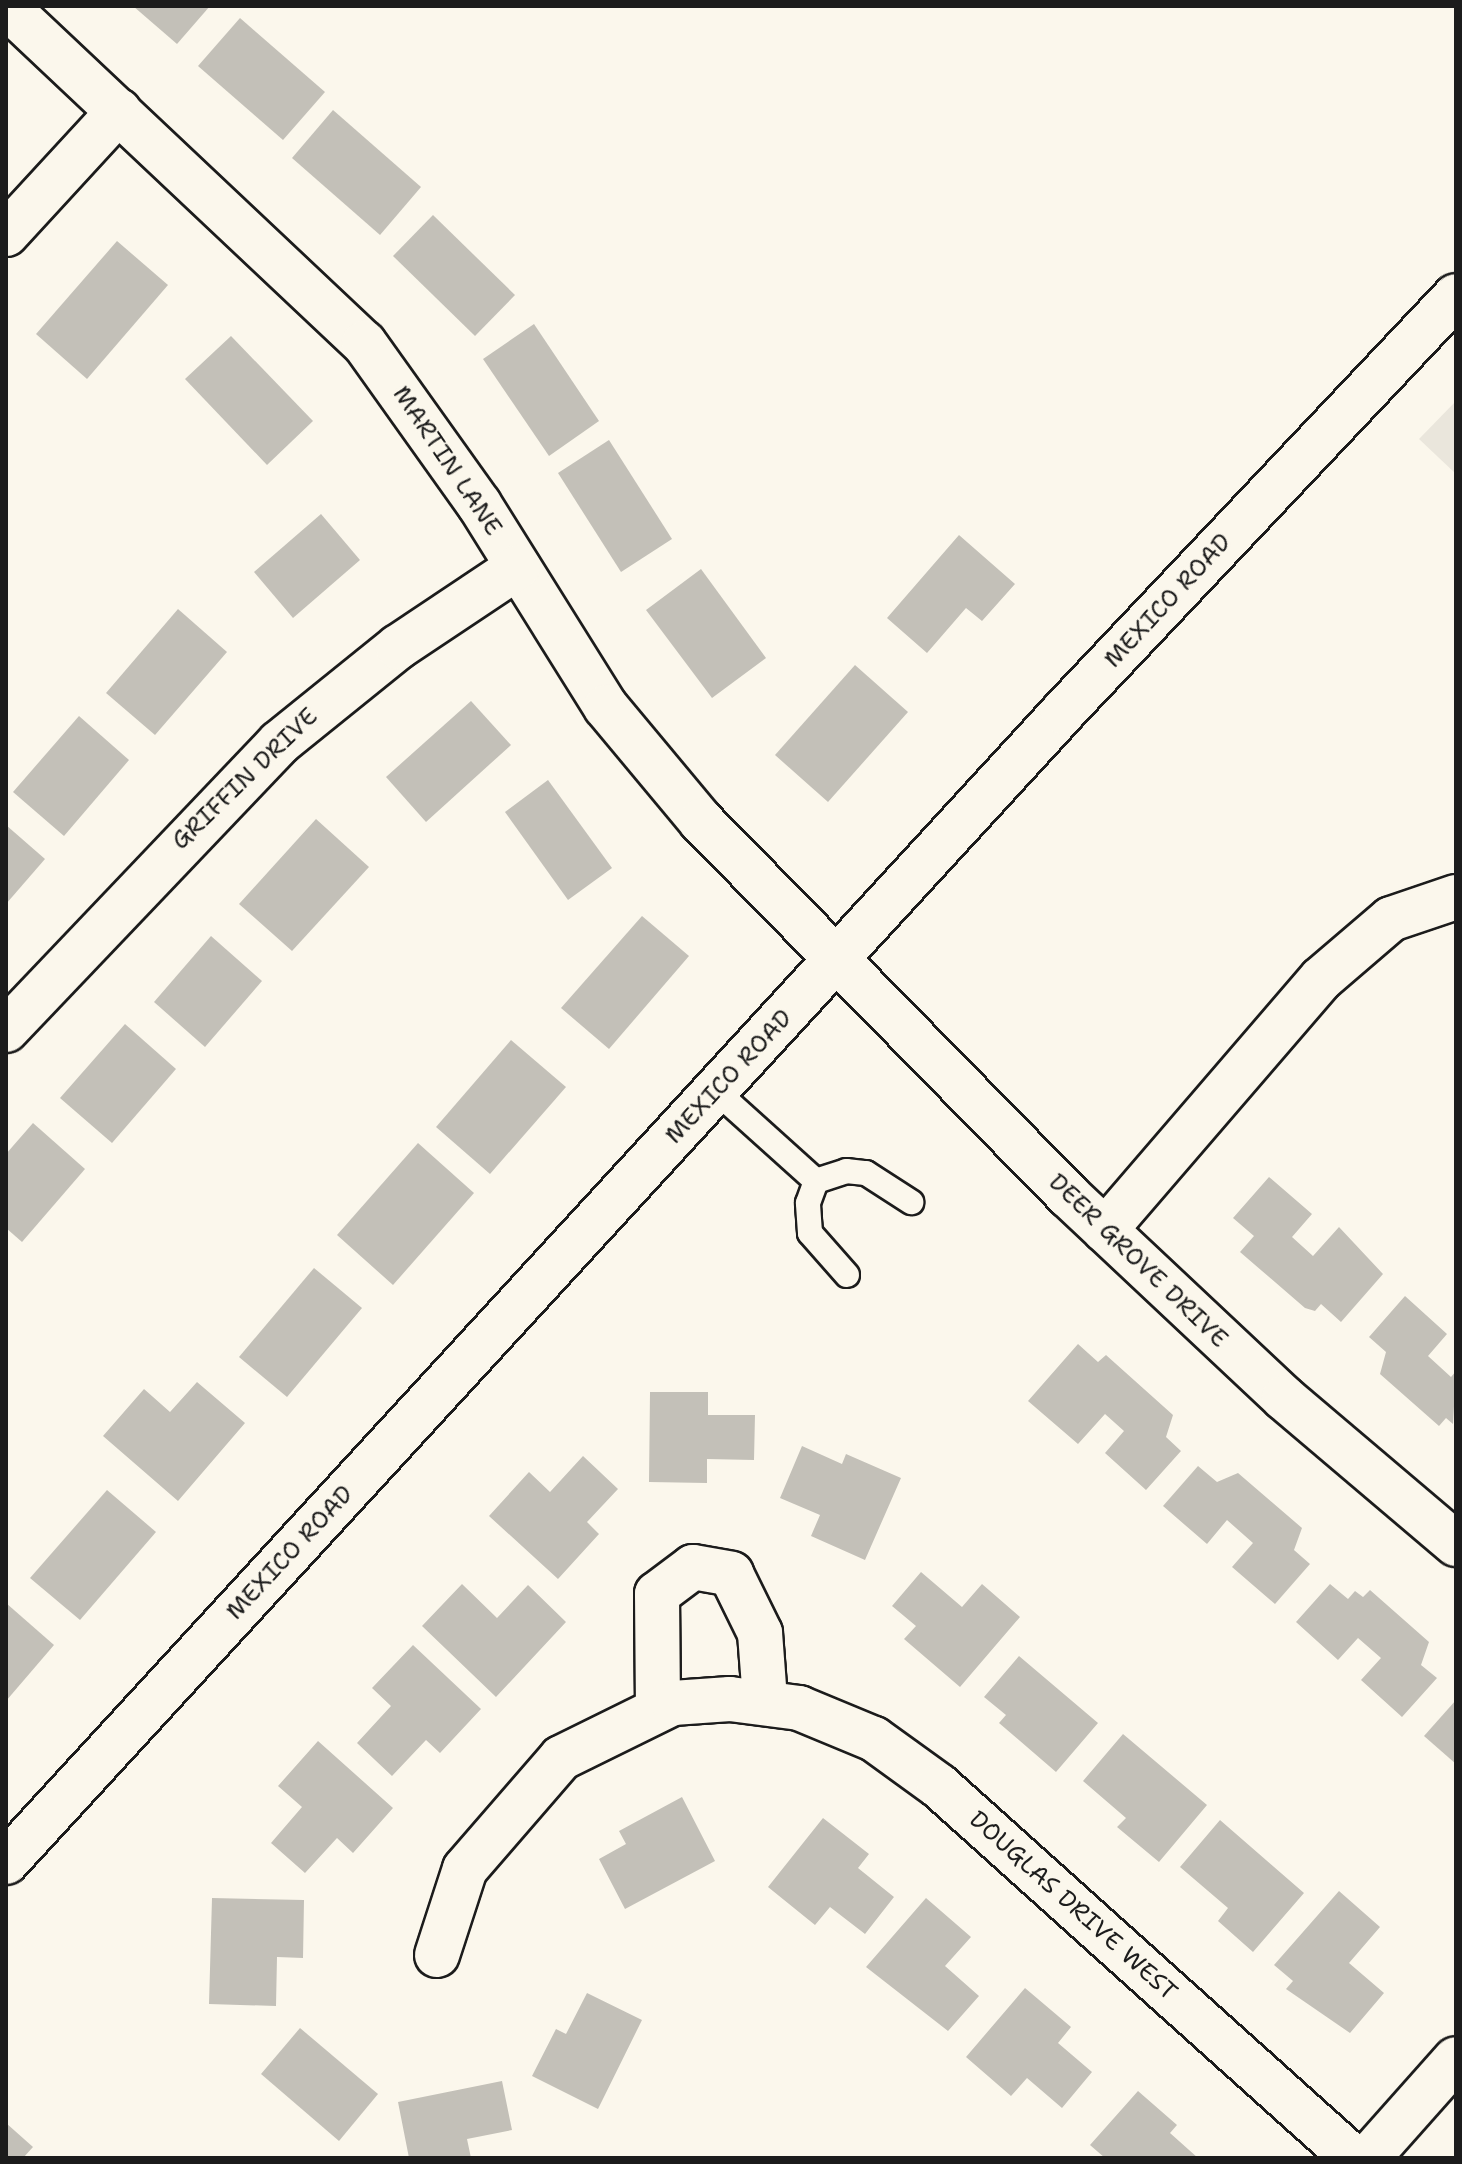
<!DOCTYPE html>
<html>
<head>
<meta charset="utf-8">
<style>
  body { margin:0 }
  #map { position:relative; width:1462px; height:2164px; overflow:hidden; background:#fbf7ec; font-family:"Shantell Sans",sans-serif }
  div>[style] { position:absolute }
  .built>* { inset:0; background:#eae6dc }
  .building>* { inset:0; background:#c3c0b8 }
  .roads { filter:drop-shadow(2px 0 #1c1c1c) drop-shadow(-2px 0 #1c1c1c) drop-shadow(0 2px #1c1c1c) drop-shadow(0 -2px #1c1c1c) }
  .lane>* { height:24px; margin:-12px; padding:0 12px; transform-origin:12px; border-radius:12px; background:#fbf7ec }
  .street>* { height:44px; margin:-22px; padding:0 22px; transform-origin:22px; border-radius:22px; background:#fbf7ec }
  .primary>* { height:44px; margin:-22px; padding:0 22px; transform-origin:22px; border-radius:22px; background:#fbf7ec }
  span { translate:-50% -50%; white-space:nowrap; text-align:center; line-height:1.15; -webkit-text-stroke:6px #fbf7ec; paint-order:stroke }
  .street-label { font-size:24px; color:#1c1c1c }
  .frame { position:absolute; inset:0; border:8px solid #1c1c1c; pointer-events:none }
</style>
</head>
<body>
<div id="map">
  <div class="built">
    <div style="clip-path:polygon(1456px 401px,1456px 474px,1419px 439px)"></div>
  </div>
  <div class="building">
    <div style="clip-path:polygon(133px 6px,210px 6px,177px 44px)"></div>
    <div style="clip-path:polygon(240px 18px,325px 92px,283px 140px,198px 66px)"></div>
    <div style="clip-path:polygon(333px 110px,421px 187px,380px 235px,292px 158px)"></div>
    <div style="clip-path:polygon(433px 215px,515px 295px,475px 336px,393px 256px)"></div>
    <div style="clip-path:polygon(117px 241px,168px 285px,87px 379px,36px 334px)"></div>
    <div style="clip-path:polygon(534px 324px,599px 421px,549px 456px,483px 359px)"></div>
    <div style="clip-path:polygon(231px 336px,313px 421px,267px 465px,185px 379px)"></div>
    <div style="clip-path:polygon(609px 440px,672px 539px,621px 572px,558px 473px)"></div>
    <div style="clip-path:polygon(321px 514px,360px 560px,293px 618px,254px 572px)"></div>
    <div style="clip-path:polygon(959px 535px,1015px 584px,982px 621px,966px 608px,927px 653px,887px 618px)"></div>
    <div style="clip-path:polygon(701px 569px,766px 658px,712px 698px,646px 610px)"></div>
    <div style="clip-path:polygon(178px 609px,227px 652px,155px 735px,106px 693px)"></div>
    <div style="clip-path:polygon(855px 665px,908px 712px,828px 802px,775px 755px)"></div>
    <div style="clip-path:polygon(471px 701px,511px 745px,426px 822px,386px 777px)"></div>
    <div style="clip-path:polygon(79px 716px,129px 760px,64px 836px,13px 792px)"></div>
    <div style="clip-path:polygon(548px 780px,612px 868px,568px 900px,505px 812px)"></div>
    <div style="clip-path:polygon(316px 819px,369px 867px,292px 951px,239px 904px)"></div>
    <div style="clip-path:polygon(6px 825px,45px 859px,6px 904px)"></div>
    <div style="clip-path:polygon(642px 916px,689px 956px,609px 1049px,561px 1008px)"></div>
    <div style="clip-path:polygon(211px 936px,262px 981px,205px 1047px,154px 1002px)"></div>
    <div style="clip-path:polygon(125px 1024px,176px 1069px,112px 1143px,60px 1098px)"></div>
    <div style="clip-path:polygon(511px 1040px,566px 1087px,490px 1174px,436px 1127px)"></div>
    <div style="clip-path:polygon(33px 1123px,85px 1169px,22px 1242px,6px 1228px,6px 1154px)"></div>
    <div style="clip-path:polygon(418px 1143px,474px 1193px,393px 1285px,337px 1235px)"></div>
    <div style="clip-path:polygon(1269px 1177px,1312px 1214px,1292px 1237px,1313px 1256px,1339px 1227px,1383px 1274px,1341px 1322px,1321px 1304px,1315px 1311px,1305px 1308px,1240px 1252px,1254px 1236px,1233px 1218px)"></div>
    <div style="clip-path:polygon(314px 1268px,362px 1308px,287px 1397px,239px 1357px)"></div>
    <div style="clip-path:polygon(1405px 1296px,1447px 1334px,1428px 1356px,1451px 1377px,1456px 1371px,1453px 1424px,1446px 1418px,1439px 1426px,1380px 1374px,1386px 1352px,1369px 1337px)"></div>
    <div style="clip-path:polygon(1078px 1344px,1098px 1362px,1106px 1355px,1173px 1415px,1166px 1437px,1181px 1451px,1146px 1490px,1105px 1453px,1124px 1431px,1105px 1414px,1078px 1444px,1028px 1401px)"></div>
    <div style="clip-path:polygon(197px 1382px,245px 1423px,178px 1501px,103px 1436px,144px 1389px,170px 1412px)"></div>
    <div style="clip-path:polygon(650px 1392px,708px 1392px,708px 1415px,755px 1415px,754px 1460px,707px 1459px,707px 1483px,649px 1482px)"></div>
    <div style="clip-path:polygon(802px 1446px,842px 1464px,846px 1454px,901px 1478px,865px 1560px,811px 1536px,820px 1515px,780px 1498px)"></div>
    <div style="clip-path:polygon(583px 1456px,618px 1489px,587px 1522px,599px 1534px,558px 1579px,489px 1516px,529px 1472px,550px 1492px)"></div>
    <div style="clip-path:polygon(1198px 1466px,1217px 1482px,1238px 1473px,1302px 1528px,1294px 1550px,1310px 1564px,1275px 1604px,1232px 1567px,1253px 1543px,1227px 1520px,1207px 1544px,1163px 1506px)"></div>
    <div style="clip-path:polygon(107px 1490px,156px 1532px,80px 1620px,30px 1578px)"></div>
    <div style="clip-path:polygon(921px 1572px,962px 1607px,982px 1584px,1020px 1617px,960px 1687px,904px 1639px,916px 1626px,892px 1606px)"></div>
    <div style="clip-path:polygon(462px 1584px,497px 1618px,528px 1585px,566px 1622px,496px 1697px,422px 1626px)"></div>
    <div style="clip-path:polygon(1330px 1584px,1348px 1599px,1355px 1591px,1363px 1597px,1370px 1590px,1429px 1642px,1421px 1665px,1437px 1678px,1402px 1717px,1361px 1680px,1381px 1658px,1358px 1638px,1338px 1660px,1296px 1622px)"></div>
    <div style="clip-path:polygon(6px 1603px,54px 1645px,6px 1701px)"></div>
    <div style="clip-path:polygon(413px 1645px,481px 1709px,440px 1753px,426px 1740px,392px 1776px,357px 1743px,391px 1706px,372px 1688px)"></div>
    <div style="clip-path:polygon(1019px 1656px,1098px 1723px,1056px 1772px,999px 1723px,1006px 1715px,984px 1697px)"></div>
    <div style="clip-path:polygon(1456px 1700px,1456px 1764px,1424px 1736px)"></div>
    <div style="clip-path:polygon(1123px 1734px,1207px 1805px,1159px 1862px,1117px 1827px,1126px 1818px,1083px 1781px)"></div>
    <div style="clip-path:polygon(318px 1741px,393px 1808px,353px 1853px,337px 1838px,305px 1873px,271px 1843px,302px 1807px,278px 1786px)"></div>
    <div style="clip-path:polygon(682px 1797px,715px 1861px,625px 1909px,599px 1859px,626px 1844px,619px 1831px)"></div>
    <div style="clip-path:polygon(823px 1818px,869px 1854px,858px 1868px,894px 1897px,865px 1934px,830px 1907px,815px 1925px,768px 1887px)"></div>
    <div style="clip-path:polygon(1220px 1820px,1304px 1893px,1253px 1952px,1218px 1921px,1228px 1908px,1180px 1867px)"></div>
    <div style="clip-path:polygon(1339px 1891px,1380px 1927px,1349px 1963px,1384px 1993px,1350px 2033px,1286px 1989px,1293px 1981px,1274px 1965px)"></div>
    <div style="clip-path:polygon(212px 1898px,304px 1900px,303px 1958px,277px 1957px,276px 2006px,209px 2004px)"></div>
    <div style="clip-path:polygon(926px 1898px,971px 1937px,945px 1966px,979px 1996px,948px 2031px,866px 1967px)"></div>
    <div style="clip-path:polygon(1025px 1988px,1071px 2027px,1058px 2043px,1092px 2072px,1062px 2108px,1027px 2078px,1011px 2096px,966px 2057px)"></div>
    <div style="clip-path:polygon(587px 1993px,642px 2020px,598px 2109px,532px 2076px,556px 2029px,566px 2034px)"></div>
    <div style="clip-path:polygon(300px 2028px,378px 2094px,339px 2141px,261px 2074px)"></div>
    <div style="clip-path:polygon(502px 2081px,512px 2130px,467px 2139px,471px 2158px,409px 2158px,398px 2102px)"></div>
    <div style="clip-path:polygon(1138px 2091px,1177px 2125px,1170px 2133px,1198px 2158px,1105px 2158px,1090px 2145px)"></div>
    <div style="clip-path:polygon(6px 2123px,33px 2147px,23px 2158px,6px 2158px)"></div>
  </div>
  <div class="roads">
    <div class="lane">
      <div style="left:716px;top:1091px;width:135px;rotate:42deg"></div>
      <div style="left:847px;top:1275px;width:56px;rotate:-131.4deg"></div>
      <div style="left:810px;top:1233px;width:30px;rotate:-94deg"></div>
      <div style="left:808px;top:1203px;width:23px;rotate:-70deg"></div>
      <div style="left:816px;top:1181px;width:32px;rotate:-18deg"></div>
      <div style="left:846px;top:1171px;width:20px;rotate:6deg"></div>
      <div style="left:866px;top:1173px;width:54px;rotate:32.8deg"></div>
    </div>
    <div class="street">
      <div style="left:6px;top:6px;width:492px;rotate:43.3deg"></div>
      <div style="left:364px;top:343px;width:198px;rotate:54.5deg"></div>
      <div style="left:479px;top:504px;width:239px;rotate:58deg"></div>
      <div style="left:606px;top:707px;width:148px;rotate:50.2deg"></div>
      <div style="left:701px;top:821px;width:525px;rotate:45.54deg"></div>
      <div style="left:1069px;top:1196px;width:295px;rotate:43.2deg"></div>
      <div style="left:1284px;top:1398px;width:226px;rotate:40.3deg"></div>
      <div style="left:6px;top:234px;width:167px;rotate:-47.4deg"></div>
      <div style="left:6px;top:1030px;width:396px;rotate:-46.4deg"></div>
      <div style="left:279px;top:743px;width:153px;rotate:-38.9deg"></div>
      <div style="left:398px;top:647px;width:144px;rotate:-33.7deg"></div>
      <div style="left:1105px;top:1230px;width:331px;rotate:-49.3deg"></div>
      <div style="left:1321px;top:979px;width:92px;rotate:-40.6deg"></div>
      <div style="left:1391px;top:919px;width:69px;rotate:-18.7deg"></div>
      <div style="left:658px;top:1709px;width:115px;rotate:-90.5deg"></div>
      <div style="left:657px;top:1594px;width:45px;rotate:-36.9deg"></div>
      <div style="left:693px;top:1567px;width:39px;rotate:10deg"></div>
      <div style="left:731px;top:1574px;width:66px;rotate:63.8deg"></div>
      <div style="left:760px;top:1633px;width:67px;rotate:85.7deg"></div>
      <div style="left:437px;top:1955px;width:90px;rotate:-72deg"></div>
      <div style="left:465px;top:1869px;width:147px;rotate:-49.1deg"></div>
      <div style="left:561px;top:1758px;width:125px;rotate:-26.2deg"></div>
      <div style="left:673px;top:1703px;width:57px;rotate:-4deg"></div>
      <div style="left:730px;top:1699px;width:70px;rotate:7.4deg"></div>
      <div style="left:799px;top:1708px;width:81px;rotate:22.5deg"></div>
      <div style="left:874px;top:1739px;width:80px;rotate:35.9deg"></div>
      <div style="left:939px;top:1786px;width:557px;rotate:41.94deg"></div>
      <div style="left:1368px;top:2158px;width:132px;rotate:-48.4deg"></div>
    </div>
    <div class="primary">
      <div style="left:6px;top:1862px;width:1562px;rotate:-47.41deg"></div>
      <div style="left:1063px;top:712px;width:572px;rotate:-46.63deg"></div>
    </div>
  </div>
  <div class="street-label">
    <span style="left:447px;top:461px;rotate:56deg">MARTIN LANE</span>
    <span style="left:1168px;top:601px;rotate:-47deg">MEXICO ROAD</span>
    <span style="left:245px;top:779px;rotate:-44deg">GRIFFIN DRIVE</span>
    <span style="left:729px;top:1077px;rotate:-47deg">MEXICO ROAD</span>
    <span style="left:1138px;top:1261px;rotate:44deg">DEER GROVE DRIVE</span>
    <span style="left:290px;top:1553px;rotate:-47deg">MEXICO ROAD</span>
    <span style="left:1073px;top:1906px;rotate:42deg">DOUGLAS DRIVE WEST</span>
  </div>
  <div class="frame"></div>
</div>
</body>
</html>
